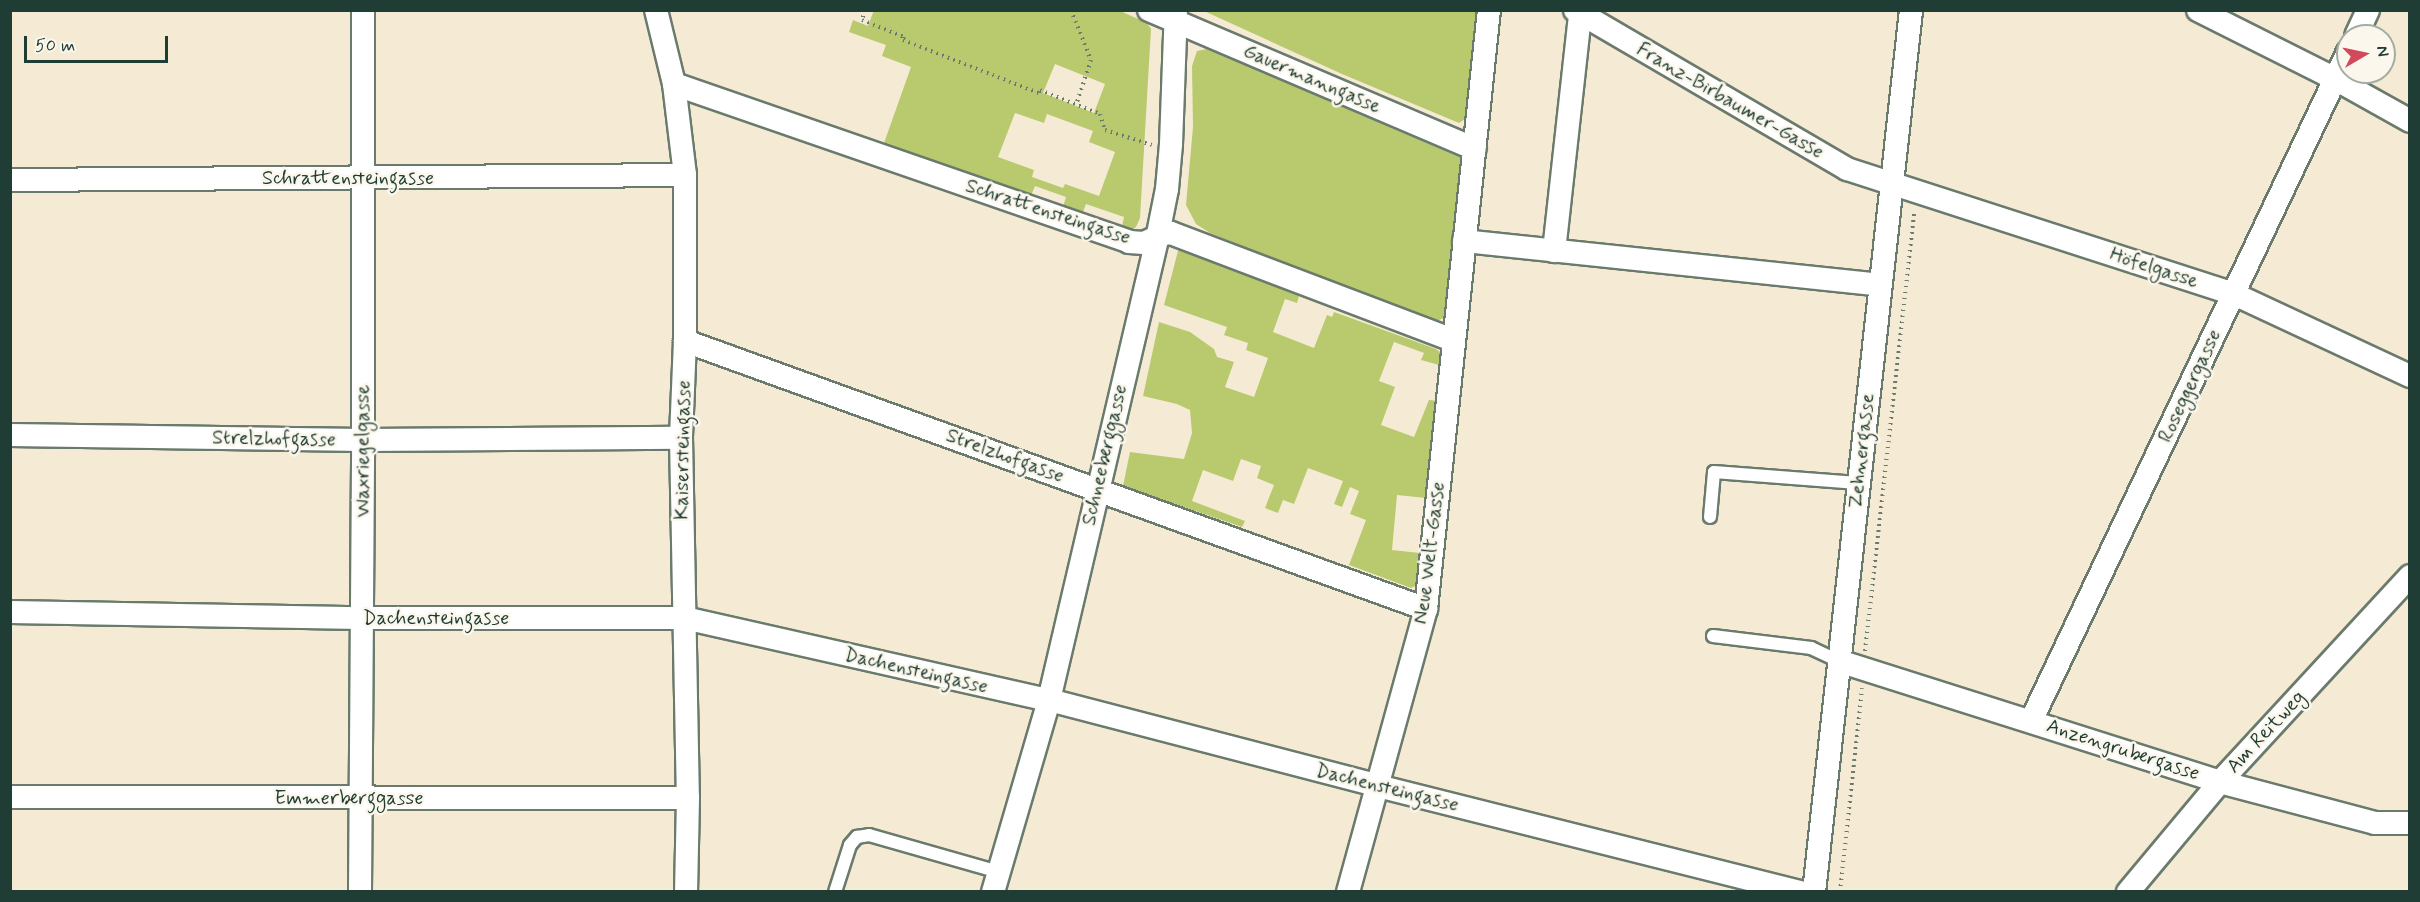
<!DOCTYPE html>
<html>
<head>
<meta charset="utf-8">
<style>
  body { margin:0 }
  #map { position:relative; width:2420px; height:902px; overflow:hidden; background:#f5ebd4; font-family:Mynerve,sans-serif }
  div>[style] { position:absolute }
  .green>* { inset:0; background:#b8ca6d }
  .path>* { height:4px; margin-top:-2px; transform-origin:0; background:repeating-linear-gradient(90deg,#6a7a6c 0 1.5px,transparent 0 6px) }
  .roads { filter:drop-shadow(2px 0 #6a7a6c) drop-shadow(-2px 0 #6a7a6c) drop-shadow(0 2px #6a7a6c) drop-shadow(0 -2px #6a7a6c) }
  .lane>* { height:12px; margin:-6px; padding:0 6px; transform-origin:6px; border-radius:6px; background:#fff }
  .street>* { height:22px; margin:-11px; padding:0 11px; transform-origin:11px; border-radius:11px; background:#fff }
  span { translate:-50% -50%; white-space:nowrap; text-align:center; line-height:1.15; -webkit-text-stroke:5px #fbf7ec; paint-order:stroke }
  .street-label { font-size:20px; color:#1f3d34 }
  .frame { position:absolute; inset:0; border:12px solid #1f3d34; pointer-events:none }
  .north { position:absolute; left:2336px; top:24px; width:60px; height:60px; box-sizing:border-box; background:#fbf7ec; border:2px solid #a3ada2; border-radius:50%; rotate:81deg; font-size:16px; font-weight:700; line-height:24px; text-align:center; color:#1f3d34 }
  .north::after { content:''; display:block; margin:auto; width:21px; height:27px; background:#d1495b; clip-path:polygon(50% 0,100% 100%,50% 72%,0 100%) }
  .scale { position:absolute; left:24px; top:36px; width:144px; height:27px; box-sizing:border-box; border:3px solid #1f3d34; border-top:0; padding-left:8px; font-size:18px; line-height:21px; white-space:nowrap; color:#1f3d34; -webkit-text-stroke:4px #fbf7ec; paint-order:stroke }
</style>
</head>
<body>
<div id="map">
  <div class="green">
    <div style="clip-path:polygon(evenodd,874px 10px,1118px 10px,1147px 23px,1151px 29px,1140px 218px,1136px 227px,1129px 232px,1121px 231px,1124px 217px,1086px 204px,1081px 217px,1062px 210px,1066px 197px,1035px 186px,1030px 198px,884px 143px,911px 67px,882px 56px,886px 45px,849px 32px,853px 20px,868px 26px,874px 10px,1055px 64px,1105px 84px,1094px 113px,1043px 93px,1055px 64px,874px 10px,1015px 113px,1044px 123px,1047px 114px,1093px 131px,1089px 142px,1115px 152px,1099px 196px,1065px 184px,1063px 188px,1032px 177px,1034px 170px,998px 157px,1015px 113px)"></div>
    <div style="clip-path:polygon(1204px 11px,1478px 11px,1468px 117px,1459px 123px,1342px 74px)"></div>
    <div style="clip-path:polygon(1207px 49px,1464px 159px,1448px 316px,1437px 321px,1423px 319px,1210px 233px,1196px 224px,1186px 205px,1193px 127px,1192px 66px,1197px 51px)"></div>
    <div style="clip-path:polygon(1179px 247px,1299px 296px,1297px 303px,1285px 299px,1273px 332px,1314px 348px,1327px 315px,1332px 317px,1334px 312px,1436px 349px,1444px 355px,1443px 366px,1421px 360px,1424px 353px,1394px 342px,1379px 381px,1395px 387px,1381px 425px,1414px 437px,1429px 400px,1439px 401px,1426px 498px,1397px 495px,1392px 550px,1420px 553px,1419px 584px,1411px 588px,1349px 565px,1366px 520px,1350px 514px,1359px 491px,1350px 487px,1342px 507px,1334px 504px,1343px 481px,1308px 468px,1294px 504px,1283px 500px,1278px 513px,1265px 508px,1274px 485px,1257px 478px,1261px 466px,1241px 459px,1233px 481px,1203px 470px,1192px 501px,1245px 521px,1242px 527px,1123px 486px,1130px 452px,1184px 459px,1192px 433px,1190px 410px,1177px 404px,1143px 396px,1159px 322px,1190px 332px,1214px 349px,1217px 357px,1234px 362px,1225px 387px,1254px 397px,1268px 358px,1246px 350px,1248px 343px,1224px 335px,1227px 327px,1164px 305px)"></div>
  </div>
  <div class="path">
    <div style="left:865px;top:10px;width:10px;rotate:107deg"></div>
    <div style="left:862px;top:20px;width:45px;rotate:22deg"></div>
    <div style="left:904px;top:37px;width:3px;rotate:108deg"></div>
    <div style="left:903px;top:40px;width:146px;rotate:21.3deg"></div>
    <div style="left:1039px;top:93px;width:3px;rotate:-72deg"></div>
    <div style="left:1040px;top:90px;width:65px;rotate:21.8deg"></div>
    <div style="left:1100px;top:114px;width:17px;rotate:73deg"></div>
    <div style="left:1105px;top:130px;width:49px;rotate:17.7deg"></div>
    <div style="left:1071px;top:10px;width:54px;rotate:68.2deg"></div>
    <div style="left:1091px;top:60px;width:47px;rotate:108.4deg"></div>
    <div style="left:1865px;top:651px;width:443px;rotate:-83.6deg"></div>
    <div style="left:1840px;top:892px;width:205px;rotate:-83.8deg"></div>
  </div>
  <div class="roads">
    <div class="lane">
      <div style="left:1710px;top:517px;width:45px;rotate:-84.9deg"></div>
      <div style="left:1714px;top:472px;width:144px;rotate:4.4deg"></div>
      <div style="left:1713px;top:636px;width:99px;rotate:7deg"></div>
      <div style="left:1811px;top:648px;width:31px;rotate:25deg"></div>
      <div style="left:835px;top:892px;width:49px;rotate:-72.3deg"></div>
      <div style="left:850px;top:845px;width:11px;rotate:-49deg"></div>
      <div style="left:857px;top:837px;width:12px;rotate:-9deg"></div>
      <div style="left:869px;top:835px;width:135px;rotate:15.9deg"></div>
    </div>
    <div class="street">
      <div style="left:656px;top:10px;width:76px;rotate:76.3deg"></div>
      <div style="left:674px;top:84px;width:92px;rotate:83.1deg"></div>
      <div style="left:685px;top:175px;width:166px;rotate:90deg"></div>
      <div style="left:685px;top:341px;width:97px;rotate:92.4deg"></div>
      <div style="left:681px;top:438px;width:360px;rotate:88.9deg"></div>
      <div style="left:688px;top:798px;width:94px;rotate:91.2deg"></div>
      <div style="left:1149px;top:10px;width:354px;rotate:23.1deg"></div>
      <div style="left:1575px;top:10px;width:315px;rotate:30.3deg"></div>
      <div style="left:1847px;top:169px;width:407px;rotate:17.9deg"></div>
      <div style="left:2234px;top:294px;width:194px;rotate:25deg"></div>
      <div style="left:2198px;top:10px;width:153px;rotate:26.7deg"></div>
      <div style="left:2335px;top:79px;width:86px;rotate:29.2deg"></div>
      <div style="left:2356px;top:36px;width:29px;rotate:-65deg"></div>
      <div style="left:674px;top:84px;width:482px;rotate:19.1deg"></div>
      <div style="left:1129px;top:242px;width:15px;rotate:4deg"></div>
      <div style="left:1144px;top:243px;width:21px;rotate:-25deg"></div>
      <div style="left:1163px;top:234px;width:8px;rotate:-7deg"></div>
      <div style="left:1171px;top:233px;width:302px;rotate:20.8deg"></div>
      <div style="left:10px;top:180px;width:675px;rotate:-0.42deg"></div>
      <div style="left:1464px;top:241px;width:418px;rotate:6deg"></div>
      <div style="left:1554px;top:251px;width:238px;rotate:-83.7deg"></div>
      <div style="left:685px;top:341px;width:788px;rotate:19.88deg"></div>
      <div style="left:10px;top:435px;width:353px;rotate:0.8deg"></div>
      <div style="left:363px;top:440px;width:318px;rotate:-0.4deg"></div>
      <div style="left:10px;top:612px;width:351px;rotate:1deg"></div>
      <div style="left:361px;top:618px;width:323px"></div>
      <div style="left:684px;top:618px;width:374px;rotate:12.7deg"></div>
      <div style="left:1049px;top:700px;width:340px;rotate:14.6deg"></div>
      <div style="left:1378px;top:786px;width:435px;rotate:14.1deg"></div>
      <div style="left:1839px;top:661px;width:400px;rotate:17.6deg"></div>
      <div style="left:2220px;top:782px;width:160px;rotate:14.8deg"></div>
      <div style="left:2375px;top:823px;width:35px"></div>
      <div style="left:2031px;top:721px;width:740px;rotate:-64.65deg"></div>
      <div style="left:10px;top:797px;width:678px;rotate:0.08deg"></div>
      <div style="left:360px;top:892px;width:452px;rotate:-89.6deg"></div>
      <div style="left:363px;top:440px;width:430px;rotate:-90deg"></div>
      <div style="left:993px;top:892px;width:200px;rotate:-73.7deg"></div>
      <div style="left:1049px;top:700px;width:473px;rotate:-76.8deg"></div>
      <div style="left:1157px;top:239px;width:51px;rotate:-78.7deg"></div>
      <div style="left:1167px;top:189px;width:45px;rotate:-84.9deg"></div>
      <div style="left:1171px;top:144px;width:134px;rotate:-87.9deg"></div>
      <div style="left:1348px;top:892px;width:294px;rotate:-74.6deg"></div>
      <div style="left:1426px;top:609px;width:602px;rotate:-84deg"></div>
      <div style="left:1814px;top:892px;width:887px;rotate:-83.72deg"></div>
      <div style="left:2128px;top:892px;width:143px;rotate:-50.1deg"></div>
      <div style="left:2220px;top:782px;width:280px;rotate:-47.3deg"></div>
    </div>
  </div>
  <div class="street-label">
    <span style="left:1312px;top:79px;rotate:23deg">Gauermanngasse</span>
    <span style="left:1730px;top:101px;rotate:30deg">Franz-Birbaumer-Gasse</span>
    <span style="left:348px;top:178px">Schrattensteingasse</span>
    <span style="left:1048px;top:212px;rotate:18deg">Schrattensteingasse</span>
    <span style="left:2154px;top:268px;rotate:18deg">Höfelgasse</span>
    <span style="left:2190px;top:386px;rotate:-65deg">Roseggergasse</span>
    <span style="left:274px;top:439px;rotate:1deg">Strelzhofgasse</span>
    <span style="left:683px;top:450px;rotate:-89deg">Kaisersteingasse</span>
    <span style="left:363px;top:451px;rotate:-90deg">Waxriegelgasse</span>
    <span style="left:1862px;top:451px;rotate:-84deg">Zehnergasse</span>
    <span style="left:1105px;top:455px;rotate:-77deg">Schneeberggasse</span>
    <span style="left:1005px;top:456px;rotate:20deg">Strelzhofgasse</span>
    <span style="left:1430px;top:553px;rotate:-83deg">Neue Welt-Gasse</span>
    <span style="left:436px;top:618px">Dachensteingasse</span>
    <span style="left:916px;top:671px;rotate:13deg">Dachensteingasse</span>
    <span style="left:2266px;top:732px;rotate:-47deg">Am Reitweg</span>
    <span style="left:2123px;top:750px;rotate:18deg">Anzengrubergasse</span>
    <span style="left:1387px;top:788px;rotate:14deg">Dachensteingasse</span>
    <span style="left:349px;top:798px">Emmerberggasse</span>
  </div>
  <div class="frame"></div>
  <div class="north">N</div>
  <div class="scale">50 m</div>
</div>
</body>
</html>
